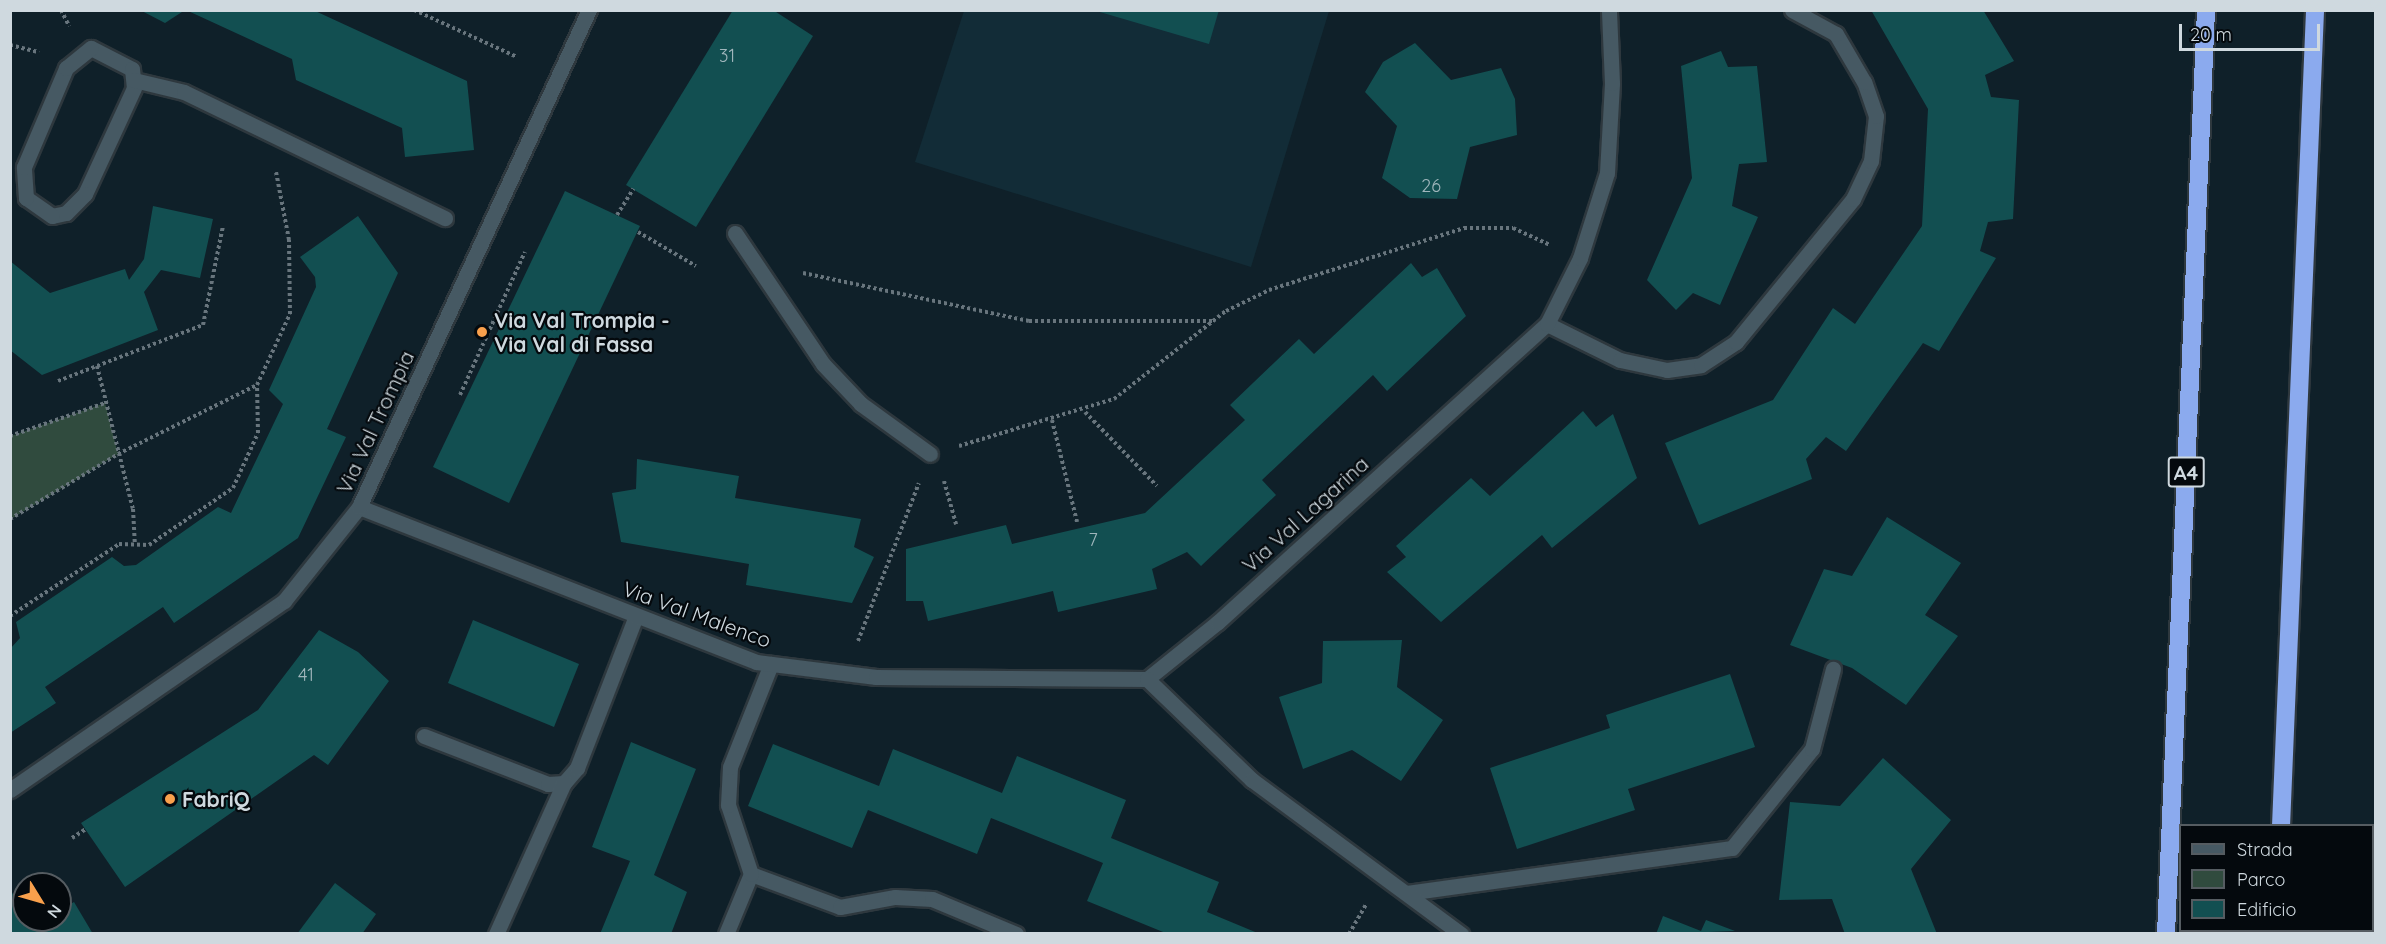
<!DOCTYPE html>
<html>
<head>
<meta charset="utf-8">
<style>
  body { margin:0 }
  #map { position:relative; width:2386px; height:944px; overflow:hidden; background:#0f2029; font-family:Quicksand,sans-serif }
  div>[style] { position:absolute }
  .built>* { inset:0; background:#122c37 }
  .green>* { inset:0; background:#304b3e }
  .building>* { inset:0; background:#124f51 }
  .path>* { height:4px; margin-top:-2px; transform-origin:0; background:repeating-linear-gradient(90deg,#68757d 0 3px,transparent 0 6px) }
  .roads { filter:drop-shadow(2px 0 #2e383e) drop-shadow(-2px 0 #2e383e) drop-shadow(0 2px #2e383e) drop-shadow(0 -2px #2e383e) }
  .lane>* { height:15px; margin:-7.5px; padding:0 7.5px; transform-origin:7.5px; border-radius:7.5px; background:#465963 }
  .street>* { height:15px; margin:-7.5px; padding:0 7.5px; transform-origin:7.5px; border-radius:7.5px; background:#465963 }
  .highway>* { height:18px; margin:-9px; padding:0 9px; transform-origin:9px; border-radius:9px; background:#8baaee }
  .dots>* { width:16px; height:16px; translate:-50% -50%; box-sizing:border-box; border:3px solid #04090d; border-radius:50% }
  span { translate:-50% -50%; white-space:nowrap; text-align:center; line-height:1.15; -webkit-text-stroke:4.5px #04090d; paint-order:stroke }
  .number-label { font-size:18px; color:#a0b6bc }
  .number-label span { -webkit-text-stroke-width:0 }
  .shield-label span { padding:2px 4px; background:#04090d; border:2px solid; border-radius:4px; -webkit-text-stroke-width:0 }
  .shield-label { font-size:20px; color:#cfd9df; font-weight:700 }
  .poi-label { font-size:21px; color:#cfd9df; font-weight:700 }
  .left { translate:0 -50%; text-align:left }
  .street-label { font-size:21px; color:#cfd9df }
  .frame { position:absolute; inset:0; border:12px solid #cfd9df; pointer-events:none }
  .legend { position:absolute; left:2179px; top:824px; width:195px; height:108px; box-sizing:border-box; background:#04090d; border:2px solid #555c61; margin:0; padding:8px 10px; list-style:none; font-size:18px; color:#cfd9df }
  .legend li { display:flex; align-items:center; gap:12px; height:30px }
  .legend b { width:30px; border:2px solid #555c61 }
  .north { position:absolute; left:12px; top:872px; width:60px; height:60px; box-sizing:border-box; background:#04090d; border:2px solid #555c61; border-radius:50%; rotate:127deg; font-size:16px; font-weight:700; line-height:24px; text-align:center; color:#cfd9df }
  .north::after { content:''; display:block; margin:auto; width:21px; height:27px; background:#f9a04c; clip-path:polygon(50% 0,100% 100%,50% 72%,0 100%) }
  .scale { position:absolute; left:2179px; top:24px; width:141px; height:27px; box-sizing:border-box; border:3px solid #cfd9df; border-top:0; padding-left:8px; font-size:18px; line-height:21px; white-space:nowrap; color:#cfd9df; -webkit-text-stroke:4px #04090d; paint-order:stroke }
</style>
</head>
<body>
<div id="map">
  <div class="built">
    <div style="clip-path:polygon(964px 11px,1329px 11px,1251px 267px,915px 162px)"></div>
  </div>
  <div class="green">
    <div style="clip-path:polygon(105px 403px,118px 454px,11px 519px,11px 436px)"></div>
  </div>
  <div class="building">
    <div style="clip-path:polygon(140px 10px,185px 10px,165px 23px)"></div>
    <div style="clip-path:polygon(186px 10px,313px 10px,467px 81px,474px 150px,405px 157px,402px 128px,296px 80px,292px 59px)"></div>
    <div style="clip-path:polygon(733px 10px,773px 10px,813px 36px,696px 227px,626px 185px)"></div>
    <div style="clip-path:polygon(1093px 10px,1219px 10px,1209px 44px)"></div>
    <div style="clip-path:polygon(1871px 10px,1983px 10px,2014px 61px,1985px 75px,1991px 97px,2019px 100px,2013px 219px,1988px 222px,1980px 251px,1996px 258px,1939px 351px,1923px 343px,1846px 451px,1826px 437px,1806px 459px,1812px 479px,1699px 525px,1665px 443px,1773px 400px,1833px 308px,1855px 324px,1922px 226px,1928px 109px)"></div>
    <div style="clip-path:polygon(1415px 43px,1451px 80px,1501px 68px,1515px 99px,1517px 135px,1470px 147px,1457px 199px,1410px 198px,1382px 178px,1397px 126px,1365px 92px,1383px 62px)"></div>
    <div style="clip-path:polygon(1721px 51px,1728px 67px,1757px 66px,1767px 162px,1739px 164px,1732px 206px,1758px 217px,1720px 305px,1693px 293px,1676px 310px,1647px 280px,1692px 178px,1681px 66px)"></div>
    <div style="clip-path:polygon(565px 191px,640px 226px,509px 503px,433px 467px)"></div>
    <div style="clip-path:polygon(153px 206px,213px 219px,200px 278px,161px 270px,144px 292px,158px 330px,42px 375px,10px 350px,10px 261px,50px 293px,125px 269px,129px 280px,144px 259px)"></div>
    <div style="clip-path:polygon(358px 216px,398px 273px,327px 429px,346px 437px,298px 538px,174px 623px,163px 607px,45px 687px,56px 703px,10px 733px,10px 649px,20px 638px,16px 622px,112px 557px,124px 566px,136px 565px,218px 507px,231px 513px,283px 404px,269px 390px,316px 287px,315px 277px,300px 257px)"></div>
    <div style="clip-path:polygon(1411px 263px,1422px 277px,1437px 268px,1466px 316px,1387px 391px,1373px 375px,1262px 480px,1276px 495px,1201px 566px,1187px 552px,1152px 569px,1157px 589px,1058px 612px,1053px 591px,928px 621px,923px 601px,906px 601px,906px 549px,1006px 525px,1012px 544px,1145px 513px,1245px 420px,1230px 405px,1299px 339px,1314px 354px)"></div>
    <div style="clip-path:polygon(1583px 411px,1596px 427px,1613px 414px,1637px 478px,1552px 548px,1542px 535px,1441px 622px,1387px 572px,1406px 557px,1396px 546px,1471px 478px,1490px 496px)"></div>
    <div style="clip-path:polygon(637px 459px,739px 476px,735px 498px,861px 519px,854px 547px,874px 557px,852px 603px,746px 585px,749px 564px,621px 542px,612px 493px,636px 489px)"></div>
    <div style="clip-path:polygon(1887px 517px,1961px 563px,1925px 615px,1958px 636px,1906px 705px,1852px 668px,1790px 645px,1824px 569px,1852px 576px)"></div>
    <div style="clip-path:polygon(473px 620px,579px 664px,554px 727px,448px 683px)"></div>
    <div style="clip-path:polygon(319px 630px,358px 652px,389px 681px,328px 765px,314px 755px,125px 887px,81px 823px,258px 710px)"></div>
    <div style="clip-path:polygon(1402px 640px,1397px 687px,1443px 720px,1401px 781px,1352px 750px,1303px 769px,1279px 697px,1322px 683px,1323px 641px)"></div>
    <div style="clip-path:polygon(1730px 674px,1755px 747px,1628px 789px,1635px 810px,1517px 849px,1490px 768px,1610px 728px,1606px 715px)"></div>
    <div style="clip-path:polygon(631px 742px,696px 769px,654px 875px,687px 892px,671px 934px,600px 934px,630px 861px,592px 847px)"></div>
    <div style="clip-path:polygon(773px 744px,879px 786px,893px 749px,1002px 793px,1017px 756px,1126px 800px,1111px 838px,1219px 882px,1207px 912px,1260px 934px,1168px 934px,1087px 901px,1103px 863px,991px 818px,977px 854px,868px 810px,852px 848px,748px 806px)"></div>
    <div style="clip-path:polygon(1883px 758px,1951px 820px,1911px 869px,1937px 934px,1845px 934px,1832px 899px,1779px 900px,1790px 802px,1840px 806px)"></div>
    <div style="clip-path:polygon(335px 883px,376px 914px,362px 934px,297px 934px)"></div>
    <div style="clip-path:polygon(10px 889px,31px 926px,60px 920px,60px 910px,74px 902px,93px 934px,10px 934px)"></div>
    <div style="clip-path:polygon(1663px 916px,1701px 931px,1706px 920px,1735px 931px,1656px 934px)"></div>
  </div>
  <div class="path">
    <div style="left:61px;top:10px;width:18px;rotate:63deg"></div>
    <div style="left:414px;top:10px;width:113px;rotate:24.5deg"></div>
    <div style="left:10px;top:45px;width:30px;rotate:14deg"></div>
    <div style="left:617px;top:215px;width:31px;rotate:-58deg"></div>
    <div style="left:638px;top:232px;width:67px;rotate:30.4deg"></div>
    <div style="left:803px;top:273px;width:231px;rotate:12deg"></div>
    <div style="left:1029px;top:321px;width:183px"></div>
    <div style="left:97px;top:366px;width:147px;rotate:75.9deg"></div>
    <div style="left:133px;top:509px;width:35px;rotate:87deg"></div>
    <div style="left:58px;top:381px;width:155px;rotate:-21.1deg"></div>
    <div style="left:203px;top:325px;width:101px;rotate:-78.6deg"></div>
    <div style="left:460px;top:395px;width:157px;rotate:-65.6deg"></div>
    <div style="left:1085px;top:412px;width:103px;rotate:45.8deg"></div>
    <div style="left:1052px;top:420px;width:105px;rotate:76.2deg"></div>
    <div style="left:10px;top:436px;width:101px;rotate:-19.2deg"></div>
    <div style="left:959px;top:446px;width:162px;rotate:-16.9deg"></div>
    <div style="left:1114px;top:399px;width:142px;rotate:-38.2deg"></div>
    <div style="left:1226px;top:311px;width:48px;rotate:-26deg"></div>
    <div style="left:1269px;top:290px;width:205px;rotate:-17.6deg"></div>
    <div style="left:1464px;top:228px;width:49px"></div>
    <div style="left:1513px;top:228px;width:41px;rotate:24.7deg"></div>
    <div style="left:944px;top:481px;width:45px;rotate:74.4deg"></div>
    <div style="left:10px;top:519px;width:126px;rotate:-31deg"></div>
    <div style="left:118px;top:454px;width:155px;rotate:-26.4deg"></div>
    <div style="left:257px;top:385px;width:78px;rotate:-65.1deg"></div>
    <div style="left:290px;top:314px;width:74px;rotate:-90.8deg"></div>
    <div style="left:289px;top:240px;width:69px;rotate:-100.8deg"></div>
    <div style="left:10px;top:616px;width:131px;rotate:-33.4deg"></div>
    <div style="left:119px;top:544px;width:30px;rotate:2deg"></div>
    <div style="left:149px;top:545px;width:102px;rotate:-34.2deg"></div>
    <div style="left:233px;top:488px;width:60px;rotate:-65.6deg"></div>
    <div style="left:258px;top:433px;width:48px;rotate:-91.2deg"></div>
    <div style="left:858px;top:641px;width:169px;rotate:-68.9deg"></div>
    <div style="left:72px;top:838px;width:17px;rotate:-33deg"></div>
    <div style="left:1349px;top:934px;width:34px;rotate:-60deg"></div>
  </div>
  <div class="roads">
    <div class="lane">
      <div style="left:91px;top:48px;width:46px;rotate:27.1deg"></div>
      <div style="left:132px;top:69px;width:19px;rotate:84deg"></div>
      <div style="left:134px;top:88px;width:117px;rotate:114.8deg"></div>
      <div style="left:85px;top:194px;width:27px;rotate:135deg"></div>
      <div style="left:66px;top:213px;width:14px;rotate:168deg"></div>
      <div style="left:52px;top:216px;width:32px;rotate:-145deg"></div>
      <div style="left:26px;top:198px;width:31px;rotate:-94deg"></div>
      <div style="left:24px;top:167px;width:108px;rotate:-67deg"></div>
      <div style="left:66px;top:68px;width:32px;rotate:-39deg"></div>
      <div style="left:134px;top:80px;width:51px;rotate:13.5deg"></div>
      <div style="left:184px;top:92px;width:290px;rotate:25.8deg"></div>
      <div style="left:735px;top:233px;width:158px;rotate:56.1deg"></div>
      <div style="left:823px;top:364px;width:55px;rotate:46.5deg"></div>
      <div style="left:861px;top:404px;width:85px;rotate:35.9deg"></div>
      <div style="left:1547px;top:324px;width:81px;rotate:26.3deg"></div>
      <div style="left:1620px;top:360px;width:48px;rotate:12deg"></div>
      <div style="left:1667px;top:370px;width:34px;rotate:-8deg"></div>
      <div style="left:1701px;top:365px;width:42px;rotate:-33.3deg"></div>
      <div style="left:1736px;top:342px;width:185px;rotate:-50.7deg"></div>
      <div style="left:1853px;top:199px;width:42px;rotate:-64.7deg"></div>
      <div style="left:1871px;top:161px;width:45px;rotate:-83.7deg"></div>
      <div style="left:1876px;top:116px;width:36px;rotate:-109deg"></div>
      <div style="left:1864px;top:82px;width:56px;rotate:-120.3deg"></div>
      <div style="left:1836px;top:34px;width:50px;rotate:-151.4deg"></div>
      <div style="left:424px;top:736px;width:133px;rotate:21.2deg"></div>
      <div style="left:548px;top:784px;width:16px;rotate:-4deg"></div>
      <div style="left:564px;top:783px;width:20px;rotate:-49deg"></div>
      <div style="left:577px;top:768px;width:163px;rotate:-68.8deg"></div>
      <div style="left:751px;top:874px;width:95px;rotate:20.3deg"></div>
      <div style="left:840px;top:907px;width:56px;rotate:-10.3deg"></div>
      <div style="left:895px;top:897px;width:37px;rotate:3deg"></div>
      <div style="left:932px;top:899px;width:91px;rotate:22.6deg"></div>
      <div style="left:1407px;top:893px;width:328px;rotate:-7.9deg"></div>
      <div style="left:1732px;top:848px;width:127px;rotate:-51.1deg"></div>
      <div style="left:1812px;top:749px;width:83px;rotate:-75.3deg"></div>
      <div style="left:726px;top:934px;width:65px;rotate:-67.4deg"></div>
      <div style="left:751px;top:874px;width:73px;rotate:-108.4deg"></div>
      <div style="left:728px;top:805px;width:38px;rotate:-87deg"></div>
      <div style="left:730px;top:767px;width:111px;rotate:-68.3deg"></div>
    </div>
    <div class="street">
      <div style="left:359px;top:507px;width:426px;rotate:21.3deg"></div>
      <div style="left:756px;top:662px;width:121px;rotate:7.1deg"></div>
      <div style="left:876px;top:677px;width:271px;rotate:0.4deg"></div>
      <div style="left:1147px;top:679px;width:91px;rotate:-38.8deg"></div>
      <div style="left:1218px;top:622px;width:444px;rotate:-42.2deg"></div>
      <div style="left:1547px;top:324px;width:74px;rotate:-63.4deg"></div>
      <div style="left:1580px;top:258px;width:89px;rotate:-72.4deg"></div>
      <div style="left:1607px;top:173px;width:90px;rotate:-86.8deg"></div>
      <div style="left:1612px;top:83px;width:73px;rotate:-92.4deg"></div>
      <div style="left:1147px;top:679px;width:146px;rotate:43.9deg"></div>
      <div style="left:1252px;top:780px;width:260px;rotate:36.4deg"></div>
      <div style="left:10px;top:790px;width:333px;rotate:-34.6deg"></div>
      <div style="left:284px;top:601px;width:120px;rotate:-51.4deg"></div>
      <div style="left:359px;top:507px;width:548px;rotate:-65.17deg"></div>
      <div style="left:496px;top:934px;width:166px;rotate:-65.8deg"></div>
    </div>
    <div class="highway">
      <div style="left:2281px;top:826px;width:817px;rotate:-87.61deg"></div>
      <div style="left:2166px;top:934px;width:925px;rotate:-87.52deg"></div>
      <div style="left:2276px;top:934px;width:4px;rotate:-90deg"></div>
    </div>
  </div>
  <div class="dots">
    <div style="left:482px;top:332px;background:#f9a04c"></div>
    <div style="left:170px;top:799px;background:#f9a04c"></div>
  </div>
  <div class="number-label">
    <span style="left:727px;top:56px">31</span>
    <span style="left:1431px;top:186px">26</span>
    <span style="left:1093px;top:540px">7</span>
    <span style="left:306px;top:675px">41</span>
  </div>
  <div class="shield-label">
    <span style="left:2186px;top:472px">A4</span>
  </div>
  <div class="poi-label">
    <span class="left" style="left:494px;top:332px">Via Val Trompia -<br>Via Val di Fassa</span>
    <span class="left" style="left:182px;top:799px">FabriQ</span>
  </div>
  <div class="street-label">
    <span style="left:375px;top:422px;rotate:-65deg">Via Val Trompia</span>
    <span style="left:1305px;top:514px;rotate:-42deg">Via Val Lagarina</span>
    <span style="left:697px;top:614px;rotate:20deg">Via Val Malenco</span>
  </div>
  <div class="frame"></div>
  <ul class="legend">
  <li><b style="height:8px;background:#465963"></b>Strada</li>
  <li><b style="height:16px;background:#304b3e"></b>Parco</li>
  <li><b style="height:16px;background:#124f51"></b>Edificio</li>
  </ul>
  <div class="north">N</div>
  <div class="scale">20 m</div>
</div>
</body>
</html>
